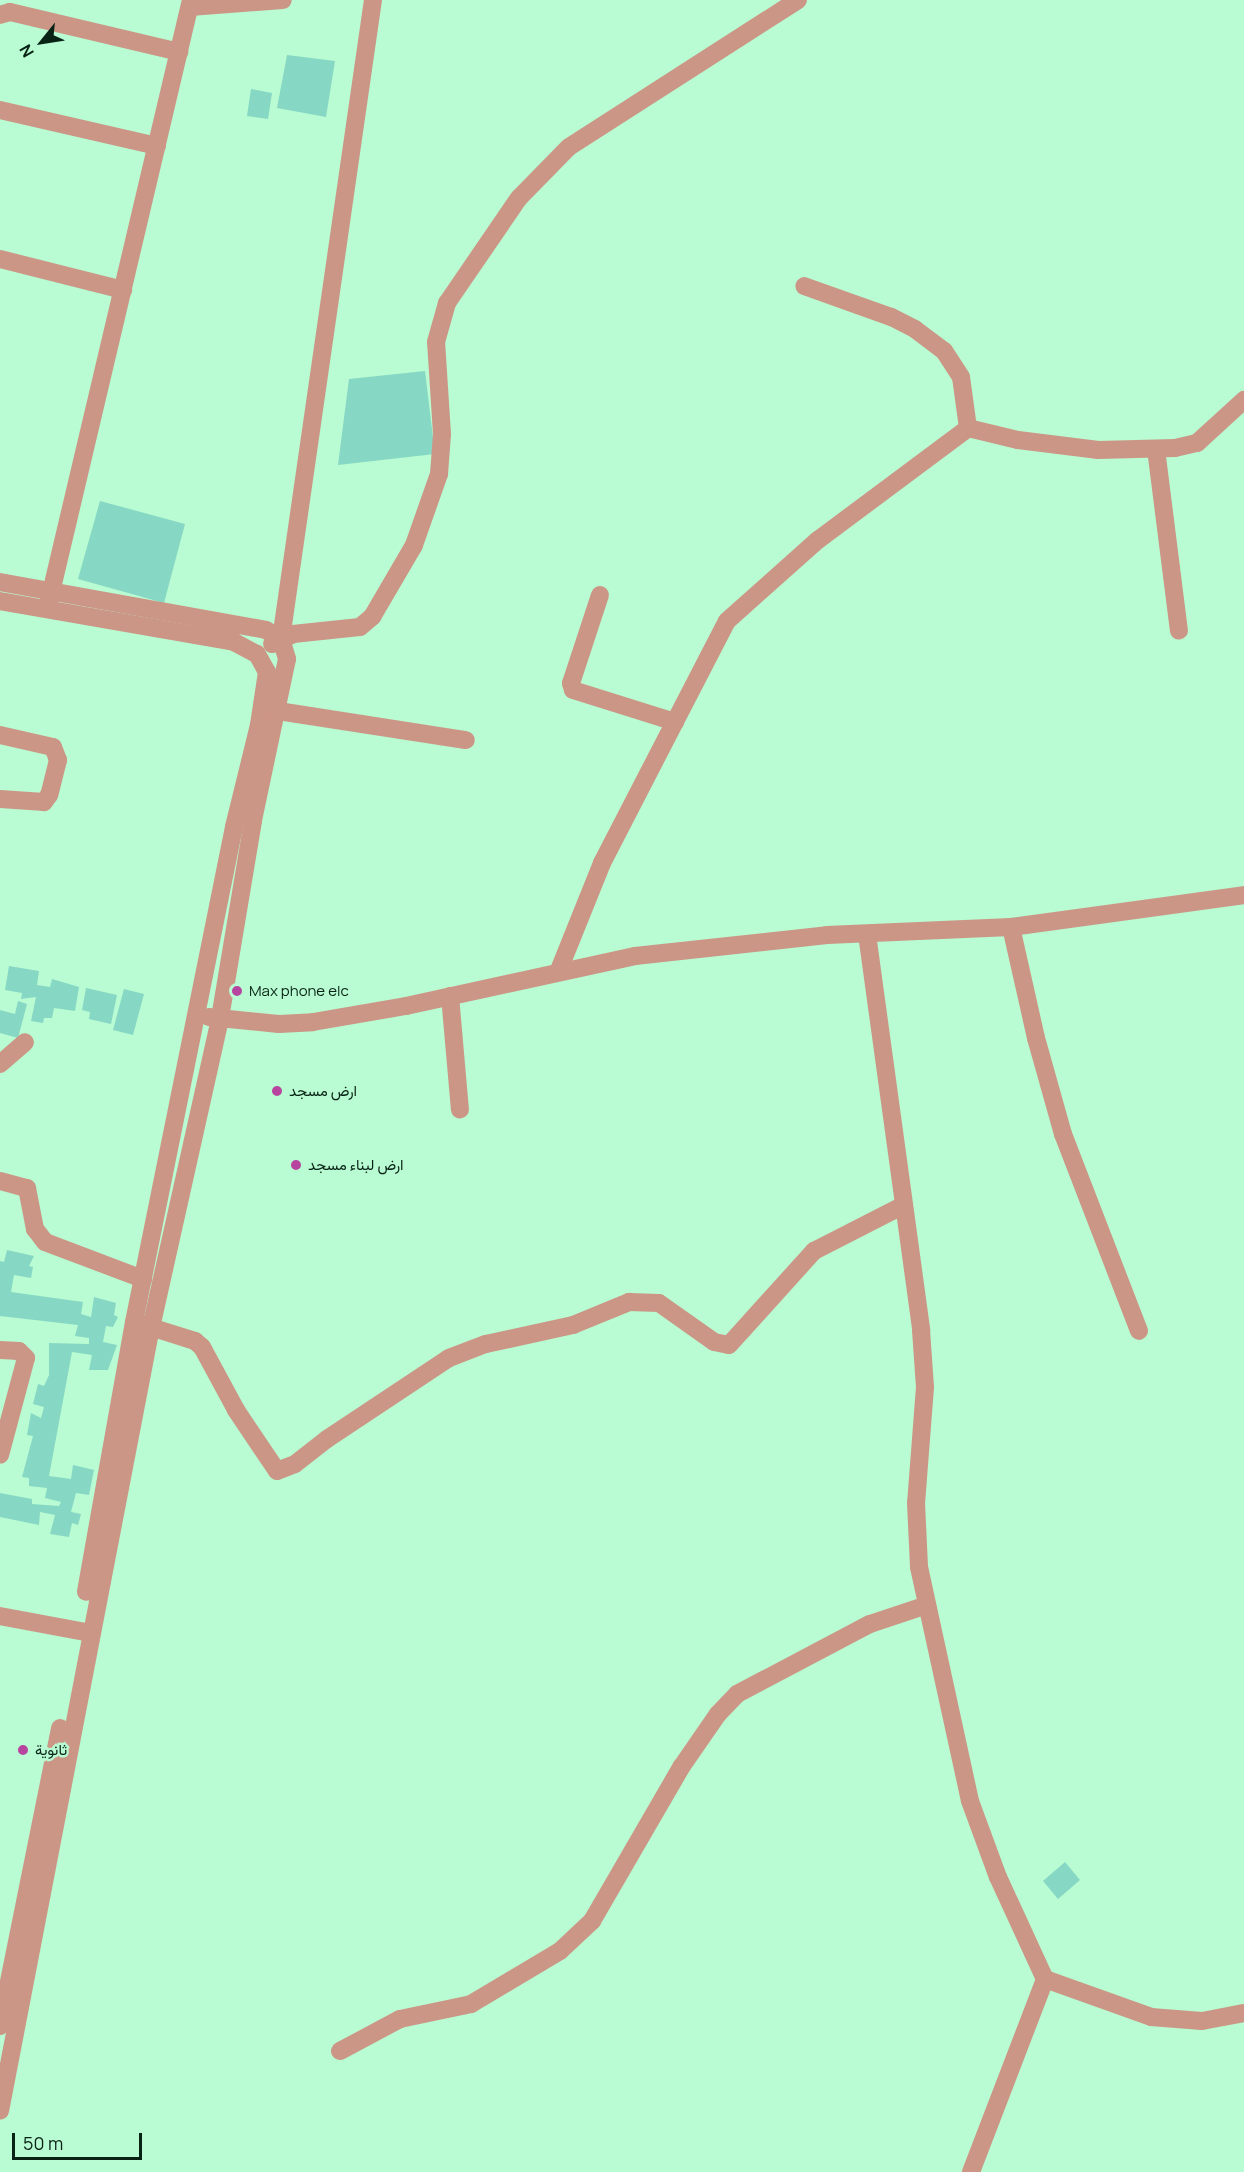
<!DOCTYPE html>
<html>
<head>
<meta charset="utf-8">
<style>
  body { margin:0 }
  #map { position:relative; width:1244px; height:2172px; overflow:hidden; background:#b9fbd2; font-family:Manrope,Vazirmatn,sans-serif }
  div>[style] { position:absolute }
  .building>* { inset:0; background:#86d8c4 }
  .minor>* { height:18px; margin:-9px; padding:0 9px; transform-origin:9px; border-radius:9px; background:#cc9686 }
  .dots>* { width:16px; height:16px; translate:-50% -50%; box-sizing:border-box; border:3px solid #b9fbd2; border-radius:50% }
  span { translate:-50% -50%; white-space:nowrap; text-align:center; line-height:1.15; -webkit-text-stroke:4.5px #b9fbd2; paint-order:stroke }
  .poi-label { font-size:15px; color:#082315 }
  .left { translate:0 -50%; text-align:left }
  .north { position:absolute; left:12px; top:12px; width:60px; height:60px; -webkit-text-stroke:4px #b9fbd2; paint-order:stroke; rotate:240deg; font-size:16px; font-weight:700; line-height:24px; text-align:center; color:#082315 }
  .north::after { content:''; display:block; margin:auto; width:21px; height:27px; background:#082315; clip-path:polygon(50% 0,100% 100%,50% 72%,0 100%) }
  .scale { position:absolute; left:12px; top:2133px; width:130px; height:27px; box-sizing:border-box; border:3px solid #082315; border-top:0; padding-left:8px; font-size:18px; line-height:21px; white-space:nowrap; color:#082315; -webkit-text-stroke:4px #b9fbd2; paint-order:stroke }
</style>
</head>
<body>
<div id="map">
  <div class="building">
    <div style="clip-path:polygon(287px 55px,335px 61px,326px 117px,277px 108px)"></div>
    <div style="clip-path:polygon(251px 89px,272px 93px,268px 119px,247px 116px)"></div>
    <div style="clip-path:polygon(425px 371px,435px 454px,338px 465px,349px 379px)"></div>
    <div style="clip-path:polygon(100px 501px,185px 524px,164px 603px,78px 579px)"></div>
    <div style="clip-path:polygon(9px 966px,39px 971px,37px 985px,50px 987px,52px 979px,79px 987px,75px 1011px,54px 1008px,52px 1018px,44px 1018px,43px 1023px,31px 1021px,36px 997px,21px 999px,22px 993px,5px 990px)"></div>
    <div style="clip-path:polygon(86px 988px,117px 995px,111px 1024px,89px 1019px,90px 1012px,82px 1010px)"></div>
    <div style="clip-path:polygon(124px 989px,144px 994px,133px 1035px,113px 1030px)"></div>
    <div style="clip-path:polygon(18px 1001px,27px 1004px,18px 1038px,0 1033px,0 1010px,15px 1014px)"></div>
    <div style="clip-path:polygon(7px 1250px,34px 1256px,29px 1266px,33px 1267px,31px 1278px,14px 1275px,11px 1292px,83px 1302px,81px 1314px,91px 1317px,94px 1297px,116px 1303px,114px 1315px,118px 1317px,113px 1327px,106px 1326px,103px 1342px,117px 1345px,108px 1370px,89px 1370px,92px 1355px,72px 1352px,49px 1476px,71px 1479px,73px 1465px,94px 1470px,89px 1495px,76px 1493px,71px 1512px,81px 1514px,78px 1525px,72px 1523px,69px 1537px,50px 1534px,55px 1515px,40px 1512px,39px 1525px,0 1517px,0 1493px,32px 1499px,32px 1504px,59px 1506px,61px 1502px,45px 1498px,47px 1488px,29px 1486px,29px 1478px,22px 1477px,33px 1436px,27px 1435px,31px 1413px,41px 1418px,44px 1407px,33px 1404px,38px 1384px,44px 1386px,49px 1375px,49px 1343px,89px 1344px,89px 1338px,75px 1336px,78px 1325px,0 1316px,0 1261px,4px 1262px)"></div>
    <div style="clip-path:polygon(1065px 1862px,1080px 1880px,1058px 1899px,1043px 1881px)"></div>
  </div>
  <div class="minor">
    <div style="left:190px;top:7px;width:93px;rotate:-4.3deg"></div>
    <div style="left:0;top:15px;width:10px;rotate:-17deg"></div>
    <div style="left:10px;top:12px;width:174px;rotate:13.3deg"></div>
    <div style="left:0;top:110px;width:161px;rotate:12.9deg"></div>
    <div style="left:0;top:259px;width:127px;rotate:14.1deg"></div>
    <div style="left:968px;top:428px;width:51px;rotate:13.5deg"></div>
    <div style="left:1018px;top:440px;width:81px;rotate:7.1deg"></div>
    <div style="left:1098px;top:450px;width:77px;rotate:-1.5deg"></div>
    <div style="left:1175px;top:448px;width:23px;rotate:-13deg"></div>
    <div style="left:1197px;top:443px;width:64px;rotate:-42.5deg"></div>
    <div style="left:1156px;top:449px;width:183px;rotate:82.8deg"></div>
    <div style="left:0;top:582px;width:270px;rotate:10.2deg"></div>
    <div style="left:266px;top:630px;width:17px;rotate:31deg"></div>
    <div style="left:281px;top:639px;width:21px;rotate:73deg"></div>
    <div style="left:287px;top:659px;width:166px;rotate:101.9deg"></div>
    <div style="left:253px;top:821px;width:201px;rotate:99.5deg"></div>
    <div style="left:220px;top:1019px;width:316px;rotate:102.6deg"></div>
    <div style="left:151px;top:1327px;width:798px;rotate:100.9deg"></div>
    <div style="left:600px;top:595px;width:93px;rotate:108.2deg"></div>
    <div style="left:571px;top:683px;width:7px;rotate:74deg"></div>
    <div style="left:573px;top:690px;width:107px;rotate:17.4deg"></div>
    <div style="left:0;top:601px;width:238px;rotate:9.9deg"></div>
    <div style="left:234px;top:642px;width:26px;rotate:28deg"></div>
    <div style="left:257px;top:654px;width:21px;rotate:61deg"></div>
    <div style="left:267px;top:672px;width:54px;rotate:98.6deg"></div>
    <div style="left:259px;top:725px;width:105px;rotate:103.8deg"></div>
    <div style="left:234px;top:827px;width:505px;rotate:101.42deg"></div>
    <div style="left:134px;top:1322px;width:274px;rotate:100.1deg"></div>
    <div style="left:49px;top:601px;width:618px;rotate:-76.71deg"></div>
    <div style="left:281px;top:639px;width:646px;rotate:-81.81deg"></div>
    <div style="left:272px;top:644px;width:23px;rotate:-25deg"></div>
    <div style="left:293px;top:634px;width:67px;rotate:-6deg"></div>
    <div style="left:360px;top:627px;width:16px;rotate:-40deg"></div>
    <div style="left:372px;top:617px;width:83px;rotate:-59.7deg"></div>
    <div style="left:414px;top:545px;width:75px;rotate:-70.6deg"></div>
    <div style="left:439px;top:474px;width:40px;rotate:-85.7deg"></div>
    <div style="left:442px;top:434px;width:92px;rotate:-93.7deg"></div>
    <div style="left:436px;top:342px;width:41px;rotate:-74.2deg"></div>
    <div style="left:447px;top:303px;width:127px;rotate:-55.6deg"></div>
    <div style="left:519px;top:198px;width:71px;rotate:-45.6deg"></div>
    <div style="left:569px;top:147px;width:272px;rotate:-32.7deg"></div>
    <div style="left:278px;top:711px;width:190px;rotate:8.8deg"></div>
    <div style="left:0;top:735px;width:54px;rotate:12.8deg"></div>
    <div style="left:53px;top:747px;width:14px;rotate:69deg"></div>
    <div style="left:58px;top:760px;width:36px;rotate:104deg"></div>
    <div style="left:49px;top:795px;width:9px;rotate:126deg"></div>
    <div style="left:44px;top:802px;width:44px;rotate:-176.1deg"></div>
    <div style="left:1011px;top:927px;width:114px;rotate:77.3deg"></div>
    <div style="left:1036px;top:1038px;width:100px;rotate:74.3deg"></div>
    <div style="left:1063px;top:1134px;width:211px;rotate:68.9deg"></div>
    <div style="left:867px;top:934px;width:400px;rotate:82.2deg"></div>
    <div style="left:921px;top:1330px;width:57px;rotate:86deg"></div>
    <div style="left:925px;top:1387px;width:116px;rotate:94.4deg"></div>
    <div style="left:916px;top:1503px;width:64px;rotate:87.3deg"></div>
    <div style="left:919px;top:1567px;width:239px;rotate:77.7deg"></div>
    <div style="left:970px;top:1801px;width:81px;rotate:69.8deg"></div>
    <div style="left:998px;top:1877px;width:112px;rotate:65.3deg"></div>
    <div style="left:1045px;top:1979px;width:113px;rotate:19.7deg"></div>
    <div style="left:1151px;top:2017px;width:51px;rotate:4.5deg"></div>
    <div style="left:1202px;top:2021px;width:43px;rotate:-10.8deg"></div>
    <div style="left:559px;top:970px;width:115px;rotate:-68.1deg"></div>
    <div style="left:602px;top:863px;width:272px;rotate:-62.7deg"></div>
    <div style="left:727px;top:621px;width:122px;rotate:-41.7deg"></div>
    <div style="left:818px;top:540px;width:187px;rotate:-36.7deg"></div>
    <div style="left:968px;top:428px;width:51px;rotate:-97.8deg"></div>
    <div style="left:961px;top:377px;width:31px;rotate:-123deg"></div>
    <div style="left:944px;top:351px;width:36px;rotate:-143deg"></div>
    <div style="left:915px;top:329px;width:27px;rotate:-153deg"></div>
    <div style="left:891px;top:317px;width:92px;rotate:-160.4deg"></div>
    <div style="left:450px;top:996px;width:114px;rotate:85deg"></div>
    <div style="left:209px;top:1017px;width:70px;rotate:5.7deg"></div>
    <div style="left:279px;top:1024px;width:34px;rotate:-3deg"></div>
    <div style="left:313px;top:1022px;width:94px;rotate:-9.8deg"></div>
    <div style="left:406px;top:1006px;width:234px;rotate:-12.3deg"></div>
    <div style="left:635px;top:956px;width:193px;rotate:-6.2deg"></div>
    <div style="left:827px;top:935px;width:184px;rotate:-2.5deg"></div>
    <div style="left:1011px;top:927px;width:235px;rotate:-7.8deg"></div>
    <div style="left:0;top:1064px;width:33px;rotate:-41deg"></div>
    <div style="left:0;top:1181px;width:28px;rotate:15deg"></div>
    <div style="left:27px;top:1188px;width:42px;rotate:79deg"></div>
    <div style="left:35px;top:1229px;width:16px;rotate:52deg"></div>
    <div style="left:45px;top:1242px;width:105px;rotate:20.7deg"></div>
    <div style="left:141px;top:1324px;width:57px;rotate:17.5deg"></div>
    <div style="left:195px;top:1341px;width:9px;rotate:41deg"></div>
    <div style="left:202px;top:1347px;width:72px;rotate:61.6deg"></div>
    <div style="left:236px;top:1410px;width:73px;rotate:56.1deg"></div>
    <div style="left:277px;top:1471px;width:19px;rotate:-21deg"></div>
    <div style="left:295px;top:1464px;width:41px;rotate:-38deg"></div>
    <div style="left:327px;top:1439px;width:146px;rotate:-33.6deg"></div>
    <div style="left:449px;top:1358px;width:40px;rotate:-21deg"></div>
    <div style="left:486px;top:1344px;width:89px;rotate:-12.3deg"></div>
    <div style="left:573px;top:1325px;width:61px;rotate:-22.3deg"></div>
    <div style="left:629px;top:1302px;width:30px;rotate:2deg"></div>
    <div style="left:659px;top:1303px;width:67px;rotate:35.3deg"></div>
    <div style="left:714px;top:1342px;width:15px;rotate:11deg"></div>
    <div style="left:729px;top:1345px;width:127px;rotate:-47.9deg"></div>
    <div style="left:814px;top:1251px;width:101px;rotate:-27.1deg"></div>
    <div style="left:0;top:1350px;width:19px;rotate:3deg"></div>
    <div style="left:19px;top:1351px;width:10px;rotate:45deg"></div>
    <div style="left:26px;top:1358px;width:100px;rotate:105deg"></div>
    <div style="left:0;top:1616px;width:93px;rotate:10.6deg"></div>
    <div style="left:0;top:2026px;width:304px;rotate:-78.6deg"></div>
    <div style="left:340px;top:2051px;width:68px;rotate:-28.1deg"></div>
    <div style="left:400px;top:2019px;width:73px;rotate:-11.9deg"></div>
    <div style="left:471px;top:2004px;width:104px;rotate:-30.8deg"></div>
    <div style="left:560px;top:1951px;width:44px;rotate:-43.2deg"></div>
    <div style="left:592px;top:1921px;width:179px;rotate:-59.9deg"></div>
    <div style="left:682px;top:1766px;width:63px;rotate:-55.3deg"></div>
    <div style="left:718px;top:1714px;width:28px;rotate:-46deg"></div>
    <div style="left:737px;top:1694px;width:150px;rotate:-27.8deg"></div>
    <div style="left:870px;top:1624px;width:57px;rotate:-18.4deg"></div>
    <div style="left:971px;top:2172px;width:207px;rotate:-69deg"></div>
  </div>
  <div class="dots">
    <div style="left:237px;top:991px;background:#b7459f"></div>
    <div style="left:277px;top:1091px;background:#b7459f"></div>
    <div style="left:296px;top:1165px;background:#b7459f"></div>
    <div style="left:23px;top:1750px;background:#b7459f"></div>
  </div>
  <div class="poi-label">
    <span class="left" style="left:249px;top:991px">Max phone elc</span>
    <span class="left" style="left:289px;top:1091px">ارض مسجد</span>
    <span class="left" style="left:308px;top:1165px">ارض لبناء مسجد</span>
    <span class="left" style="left:35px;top:1750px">ثانوية</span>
  </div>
  <div class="north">N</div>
  <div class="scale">50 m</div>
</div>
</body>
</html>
